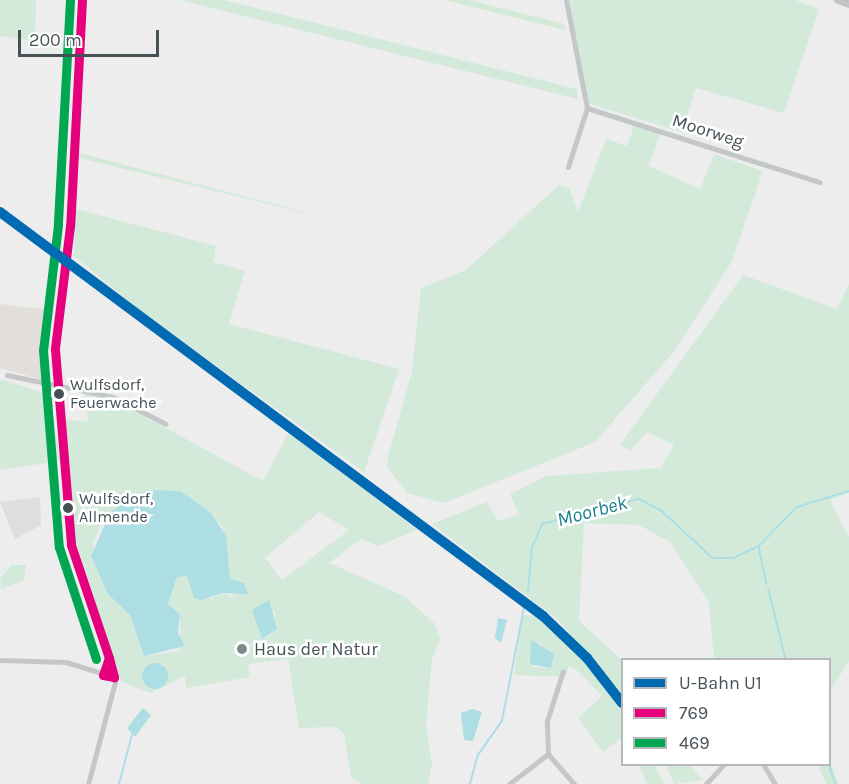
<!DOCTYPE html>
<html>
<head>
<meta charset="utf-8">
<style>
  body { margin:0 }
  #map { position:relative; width:849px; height:784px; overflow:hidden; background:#ededed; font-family:Karla,sans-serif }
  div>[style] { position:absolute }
  .commercial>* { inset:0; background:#e2dfda }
  .education>* { inset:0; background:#dfdede }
  .green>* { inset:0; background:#d3eada }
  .water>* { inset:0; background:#acdee4 }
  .round { border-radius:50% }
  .stream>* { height:1.5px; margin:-0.75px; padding:0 0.75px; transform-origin:0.75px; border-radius:0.75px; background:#acdee4 }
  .minor>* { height:5px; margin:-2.5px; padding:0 2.5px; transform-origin:2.5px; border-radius:2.5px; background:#c4c7c8 }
  .primary>* { height:8px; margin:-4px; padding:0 4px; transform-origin:4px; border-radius:4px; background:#c2c5c8 }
  .bus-1>* { height:9px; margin:-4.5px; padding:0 4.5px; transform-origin:4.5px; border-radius:4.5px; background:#e5007d }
  .bus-2>* { height:9px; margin:-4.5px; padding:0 4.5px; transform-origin:4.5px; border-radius:4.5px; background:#00a651 }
  .metro-1>* { height:10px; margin:-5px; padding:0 5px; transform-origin:5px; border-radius:5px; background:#006ab3 }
  .dots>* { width:16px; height:16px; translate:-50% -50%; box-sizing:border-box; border:3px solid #fff; border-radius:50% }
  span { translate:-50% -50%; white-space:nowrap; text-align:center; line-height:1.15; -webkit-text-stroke:5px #fff; paint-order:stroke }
  .bus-label { font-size:16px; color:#465156 }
  .left { translate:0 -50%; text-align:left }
  .street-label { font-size:18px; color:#465156 }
  .poi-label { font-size:18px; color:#465156 }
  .water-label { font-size:20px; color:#1c818c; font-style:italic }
  .legend { position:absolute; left:621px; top:658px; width:210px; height:108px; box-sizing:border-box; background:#fff; border:2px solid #b5b9bb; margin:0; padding:8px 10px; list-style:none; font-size:18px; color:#465156 }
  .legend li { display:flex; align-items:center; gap:12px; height:30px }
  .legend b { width:30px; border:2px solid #b5b9bb }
  .scale { position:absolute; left:18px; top:30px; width:141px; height:27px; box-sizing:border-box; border:3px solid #465156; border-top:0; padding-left:8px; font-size:18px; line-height:21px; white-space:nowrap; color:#465156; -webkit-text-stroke:4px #fff; paint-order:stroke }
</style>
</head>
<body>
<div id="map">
  <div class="commercial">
    <div style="clip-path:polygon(0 304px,49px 310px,47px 381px,0 368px)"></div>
  </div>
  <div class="education">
    <div style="clip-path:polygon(40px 497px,41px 525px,15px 539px,0 502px)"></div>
  </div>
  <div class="green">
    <div style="clip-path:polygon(0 0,36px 0,35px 41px,0 36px)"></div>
    <div style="clip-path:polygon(180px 0,224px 0,577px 89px,578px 99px)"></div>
    <div style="clip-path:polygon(445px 0,470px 0,564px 24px,565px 30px)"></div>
    <div style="clip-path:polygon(569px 0,795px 0,819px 9px,784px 113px,696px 88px,682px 132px,587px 103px)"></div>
    <div style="clip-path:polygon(634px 126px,660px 134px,649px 166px,700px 189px,714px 154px,763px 171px,732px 261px,676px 349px,595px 442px,444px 503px,407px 493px,387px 466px,388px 457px,412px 371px,421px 288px,466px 270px,559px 185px,569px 188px,578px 212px,606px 139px,627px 146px)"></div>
    <div style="clip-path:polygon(80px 153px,338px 221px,79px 158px)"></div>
    <div style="clip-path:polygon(76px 209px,216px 246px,213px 262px,245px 271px,229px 324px,399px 369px,364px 472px,148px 317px,74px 256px)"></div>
    <div style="clip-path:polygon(743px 275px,837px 309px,849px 284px,849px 493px,830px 500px,849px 537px,849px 661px,830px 691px,830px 660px,714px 659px,709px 603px,670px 542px,639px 525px,584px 523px,579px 621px,622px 660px,622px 694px,557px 619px,432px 524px,487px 502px,498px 521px,519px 514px,510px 494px,546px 476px,660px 468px,674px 445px,647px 432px,630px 451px,620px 445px)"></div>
    <div style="clip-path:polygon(0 379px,50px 395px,60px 461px,0 470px)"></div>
    <div style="clip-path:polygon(evenodd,85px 391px,120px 403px,263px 481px,289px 432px,417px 530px,378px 546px,361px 539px,329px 563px,404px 596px,434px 623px,440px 638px,432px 660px,426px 726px,432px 764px,428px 784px,361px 784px,351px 777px,344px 734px,336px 727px,299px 728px,288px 659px,248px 664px,250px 677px,186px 688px,185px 676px,151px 693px,121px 682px,71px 527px,63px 419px,88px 422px,85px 391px,180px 491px,222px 527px,233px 597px,223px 593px,211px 599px,187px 576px,177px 577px,168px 605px,180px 615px,180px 651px,144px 656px,130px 615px,102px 582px,93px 545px,100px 525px,123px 501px,180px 491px,85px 391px,319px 512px,349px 530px,282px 580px,265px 558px,319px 512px,85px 391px,275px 611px,274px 633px,262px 638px,256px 618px,275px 611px,85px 391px,163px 664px,162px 685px,150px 689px,142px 682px,143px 669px,163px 664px)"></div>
    <div style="clip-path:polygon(11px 565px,26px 565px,24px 580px,1px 589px,0 579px)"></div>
    <div style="clip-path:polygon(evenodd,522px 615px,538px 616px,562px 636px,612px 690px,622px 707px,622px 738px,603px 752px,578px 718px,602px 696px,578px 671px,569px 666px,565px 677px,514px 675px,522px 615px,540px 642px,542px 645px,551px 668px,532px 667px,540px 642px)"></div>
    <div style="clip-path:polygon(830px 760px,838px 784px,826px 784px,818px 765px,830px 764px)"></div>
    <div style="clip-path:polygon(639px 765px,655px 765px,664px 784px,647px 784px)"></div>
    <div style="clip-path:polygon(666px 765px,689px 765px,703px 780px,674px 784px)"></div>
  </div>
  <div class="water">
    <div style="clip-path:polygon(150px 490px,180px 491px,210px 512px,226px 536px,230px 579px,244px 583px,248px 594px,223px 593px,201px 600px,194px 598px,187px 576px,177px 577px,168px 604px,180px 615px,178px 633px,185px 646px,144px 656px,130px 615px,108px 594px,91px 556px,110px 513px,128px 497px)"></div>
    <div style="clip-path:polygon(269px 600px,277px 629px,262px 639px,252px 610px)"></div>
    <div style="clip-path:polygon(498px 618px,507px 620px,501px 643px,495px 638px)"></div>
    <div style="clip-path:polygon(531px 640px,554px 654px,551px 668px,530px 664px)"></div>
    <div class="round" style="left:142px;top:663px;width:26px;height:26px"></div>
    <div style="clip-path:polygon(143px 708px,151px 715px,135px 737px,127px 728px)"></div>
    <div style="clip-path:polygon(472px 709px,482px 712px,473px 741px,464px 740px,461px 713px)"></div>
  </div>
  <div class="stream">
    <div style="left:759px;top:547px;width:38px;rotate:78deg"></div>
    <div style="left:769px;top:590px;width:72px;rotate:76.3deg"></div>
    <div style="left:528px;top:592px;width:44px;rotate:-84.8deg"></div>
    <div style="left:532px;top:548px;width:26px;rotate:-67deg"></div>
    <div style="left:542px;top:524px;width:100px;rotate:-14.5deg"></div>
    <div style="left:639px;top:499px;width:25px;rotate:27deg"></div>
    <div style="left:661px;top:510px;width:71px;rotate:42.7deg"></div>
    <div style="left:713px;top:558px;width:21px"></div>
    <div style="left:734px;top:558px;width:28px;rotate:-26deg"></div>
    <div style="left:759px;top:546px;width:54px;rotate:-45.7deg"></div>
    <div style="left:797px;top:507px;width:54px;rotate:-17.1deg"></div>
    <div style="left:829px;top:764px;width:21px;rotate:71deg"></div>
    <div style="left:119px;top:784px;width:51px;rotate:-75.1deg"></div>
    <div style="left:470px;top:784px;width:30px;rotate:-75deg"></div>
    <div style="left:478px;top:755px;width:42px;rotate:-54.8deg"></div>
    <div style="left:502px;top:721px;width:120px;rotate:-79deg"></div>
  </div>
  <div class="minor">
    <div style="left:82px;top:0;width:226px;rotate:93deg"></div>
    <div style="left:70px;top:226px;width:124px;rotate:97deg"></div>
    <div style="left:55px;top:349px;width:197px;rotate:85.3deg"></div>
    <div style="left:71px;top:545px;width:144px;rotate:72.2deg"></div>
    <div style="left:115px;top:682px;width:106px;rotate:104.8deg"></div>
    <div style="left:566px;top:0;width:110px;rotate:79deg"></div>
    <div style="left:587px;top:108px;width:62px;rotate:107.9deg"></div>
    <div style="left:587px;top:108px;width:244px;rotate:17.7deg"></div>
    <div style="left:7px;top:375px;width:108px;rotate:11.7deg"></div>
    <div style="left:113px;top:397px;width:59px;rotate:27deg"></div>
    <div style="left:0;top:660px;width:66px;rotate:1.7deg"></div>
    <div style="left:66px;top:662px;width:50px;rotate:17.4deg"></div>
    <div style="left:548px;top:754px;width:33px;rotate:-92deg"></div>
    <div style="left:547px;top:721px;width:52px;rotate:-72.3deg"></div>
    <div style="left:548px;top:754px;width:40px;rotate:49deg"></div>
    <div style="left:763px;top:764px;width:23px;rotate:59deg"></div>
    <div style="left:509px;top:784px;width:49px;rotate:-37.6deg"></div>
    <div style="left:706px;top:784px;width:27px;rotate:-48deg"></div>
  </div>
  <div class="primary">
    <div style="left:838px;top:0;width:12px;rotate:20deg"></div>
  </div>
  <div class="bus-1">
    <div style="left:82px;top:0;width:226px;rotate:93deg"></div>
    <div style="left:70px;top:226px;width:124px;rotate:97deg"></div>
    <div style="left:55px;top:349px;width:197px;rotate:85.3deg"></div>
    <div style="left:71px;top:545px;width:119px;rotate:71.4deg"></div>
    <div style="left:109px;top:658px;width:4px;rotate:76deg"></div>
    <div style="left:110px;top:662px;width:16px;rotate:75deg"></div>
    <div style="left:114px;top:677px;width:11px;rotate:-170deg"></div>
    <div style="left:103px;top:675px;width:18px;rotate:-71deg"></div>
  </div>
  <div class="bus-2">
    <div style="left:70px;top:0;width:225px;rotate:93.1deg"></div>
    <div style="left:58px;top:225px;width:126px;rotate:96.8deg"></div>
    <div style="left:43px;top:350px;width:198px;rotate:85.4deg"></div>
    <div style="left:59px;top:547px;width:118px;rotate:71.7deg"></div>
  </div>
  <div class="metro-1">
    <div style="left:0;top:212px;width:677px;rotate:36.65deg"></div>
    <div style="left:543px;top:616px;width:61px;rotate:43.7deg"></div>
    <div style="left:587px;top:658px;width:57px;rotate:52.1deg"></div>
  </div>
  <div class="dots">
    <div style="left:59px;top:394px;background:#465156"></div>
    <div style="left:68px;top:508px;background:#465156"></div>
    <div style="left:242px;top:649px;background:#80888b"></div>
  </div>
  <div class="bus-label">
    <span class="left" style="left:70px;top:394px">Wulfsdorf,<br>Feuerwache</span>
    <span class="left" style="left:79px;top:508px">Wulfsdorf,<br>Allmende</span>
  </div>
  <div class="street-label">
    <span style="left:708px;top:131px;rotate:18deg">Moorweg</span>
  </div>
  <div class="poi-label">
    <span class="left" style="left:254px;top:649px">Haus der Natur</span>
  </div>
  <div class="water-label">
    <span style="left:592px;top:511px;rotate:-15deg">Moorbek</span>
  </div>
  <ul class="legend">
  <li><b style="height:8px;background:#006ab3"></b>U-Bahn U1</li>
  <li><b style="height:8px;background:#e5007d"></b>769</li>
  <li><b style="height:8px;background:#00a651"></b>469</li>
  </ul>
  <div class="scale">200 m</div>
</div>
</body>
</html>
